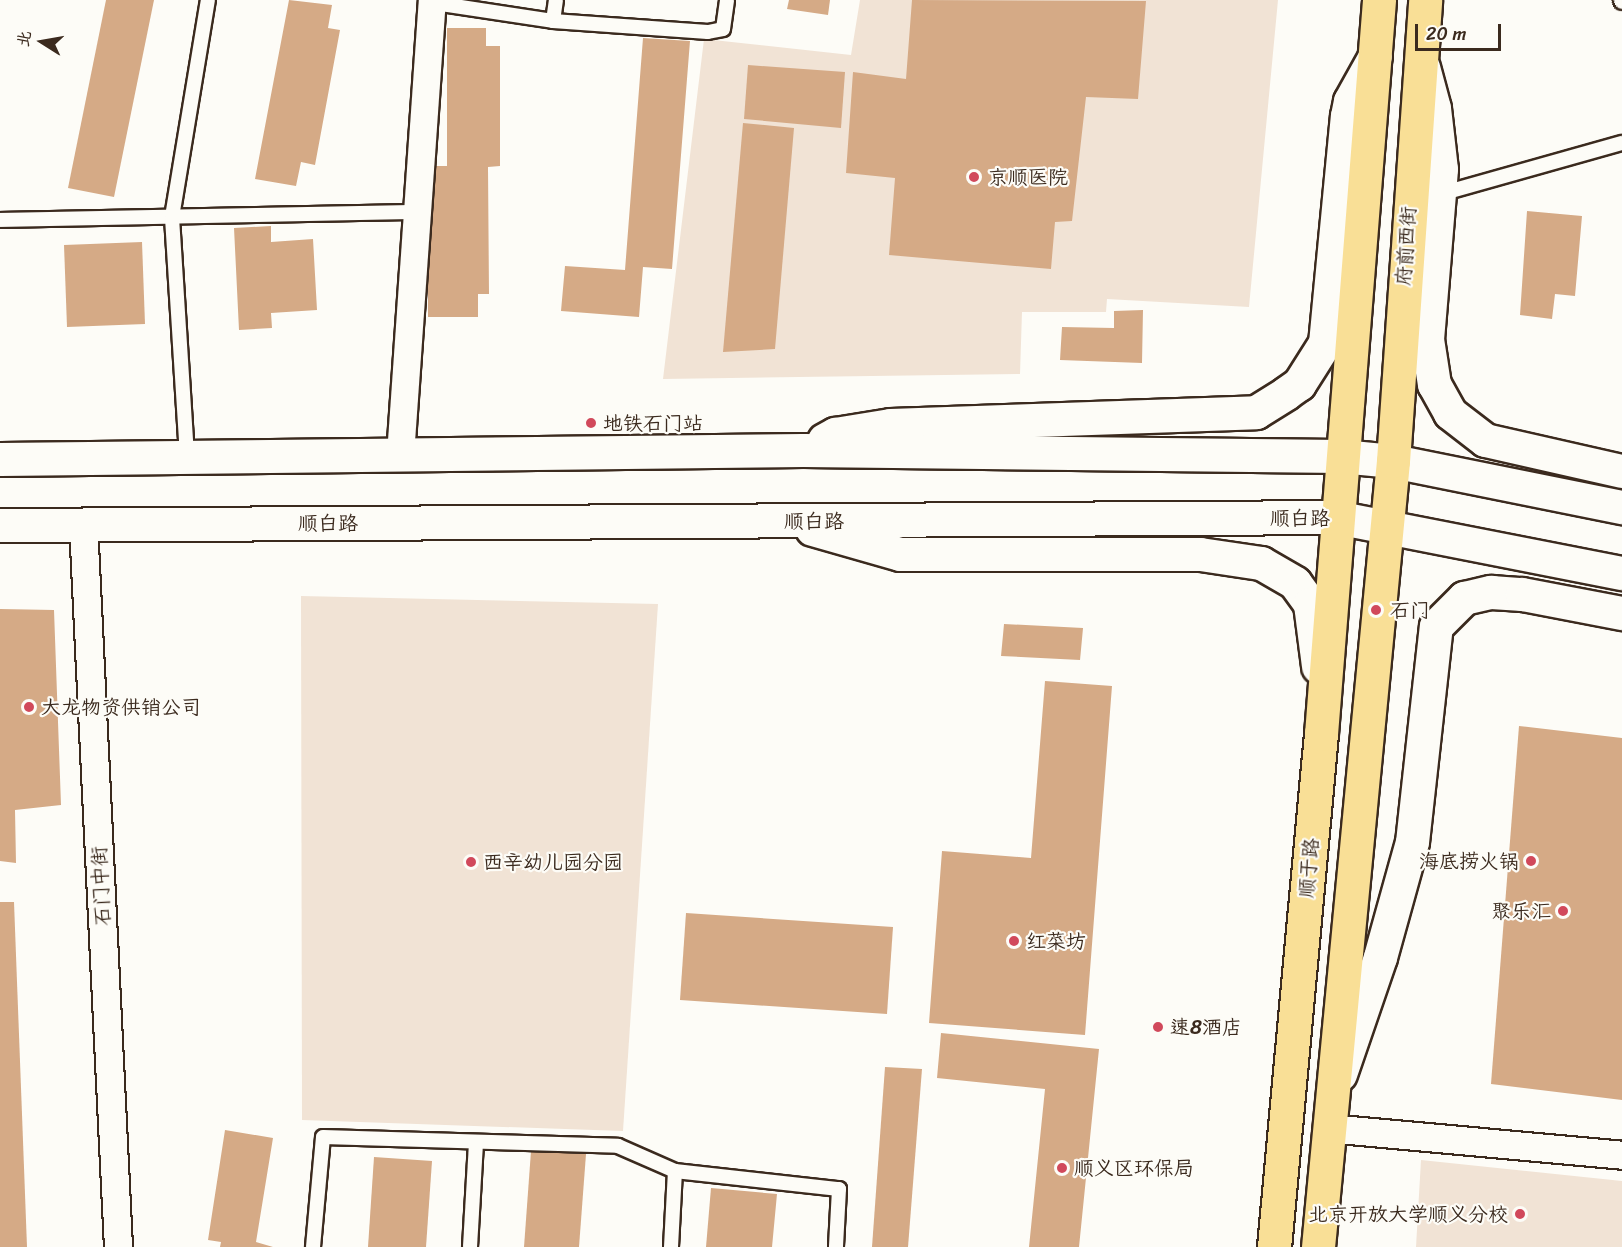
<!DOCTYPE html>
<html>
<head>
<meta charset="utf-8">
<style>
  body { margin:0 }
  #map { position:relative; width:1622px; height:1247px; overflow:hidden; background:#fdfcf7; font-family:Sriracha,"LXGW WenKai TC",sans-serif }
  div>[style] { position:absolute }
  .built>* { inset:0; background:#f1e3d5 }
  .building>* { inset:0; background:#d5aa86 }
  .roads { filter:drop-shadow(2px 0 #3b2a1e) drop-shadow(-2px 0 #3b2a1e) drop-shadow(0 2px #3b2a1e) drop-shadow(0 -2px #3b2a1e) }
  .lane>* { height:14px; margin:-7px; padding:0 7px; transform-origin:7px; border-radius:7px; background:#fdfcf7 }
  .street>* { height:27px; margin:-13.5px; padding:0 13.5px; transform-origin:13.5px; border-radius:13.5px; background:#fdfcf7 }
  .secondary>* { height:33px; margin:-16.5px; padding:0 16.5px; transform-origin:16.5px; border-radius:16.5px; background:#fdfcf7 }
  .primary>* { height:33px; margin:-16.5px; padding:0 16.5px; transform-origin:16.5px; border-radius:16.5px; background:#f9df96 }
  .dots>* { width:16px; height:16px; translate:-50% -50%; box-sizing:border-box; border:3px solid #fdfcf7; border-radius:50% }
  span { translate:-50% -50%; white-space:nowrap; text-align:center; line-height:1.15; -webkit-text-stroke:4.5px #fdfcf7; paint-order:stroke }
  .poi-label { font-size:20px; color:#3b2a1e }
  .left { translate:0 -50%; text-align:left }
  .right { translate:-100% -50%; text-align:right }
  .street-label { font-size:20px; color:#3b2a1e }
  .north { position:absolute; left:12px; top:12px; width:60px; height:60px; -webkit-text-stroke:4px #fdfcf7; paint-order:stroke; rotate:281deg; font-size:16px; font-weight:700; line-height:24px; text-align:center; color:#3b2a1e }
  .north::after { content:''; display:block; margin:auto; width:21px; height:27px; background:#3b2a1e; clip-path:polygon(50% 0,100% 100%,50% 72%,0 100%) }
  .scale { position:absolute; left:1415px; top:24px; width:86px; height:27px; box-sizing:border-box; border:3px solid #3b2a1e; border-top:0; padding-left:8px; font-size:18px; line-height:21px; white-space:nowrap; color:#3b2a1e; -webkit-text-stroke:4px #fdfcf7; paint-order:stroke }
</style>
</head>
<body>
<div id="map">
  <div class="built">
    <div style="clip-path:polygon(860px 0,1278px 0,1249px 307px,1107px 299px,1106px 312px,1022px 312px,1020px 374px,663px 379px,704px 39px,851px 55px)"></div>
    <div style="clip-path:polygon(301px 596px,658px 604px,623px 1131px,302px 1120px)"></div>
    <div style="clip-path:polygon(1421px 1160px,1622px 1181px,1622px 1247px,1416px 1247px)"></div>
  </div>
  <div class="building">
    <div style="clip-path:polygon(106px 0,154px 0,114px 197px,68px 188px)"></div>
    <div style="clip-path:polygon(289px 0,332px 5px,328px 28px,340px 30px,315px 165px,301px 162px,296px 186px,255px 179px)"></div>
    <div style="clip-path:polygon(789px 0,830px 0,828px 15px,787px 9px)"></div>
    <div style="clip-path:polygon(912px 0,1146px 1px,1138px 99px,1086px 97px,1072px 221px,1055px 222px,1051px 269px,889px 255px,895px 178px,846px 173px,853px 72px,906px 79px)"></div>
    <div style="clip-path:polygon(447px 28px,486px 28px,486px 46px,500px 46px,500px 166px,488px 167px,489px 294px,478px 294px,478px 317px,428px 317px,428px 166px,447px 166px)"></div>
    <div style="clip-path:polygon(643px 38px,690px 41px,672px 269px,643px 267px,639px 317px,561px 311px,565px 266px,625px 270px)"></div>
    <div style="clip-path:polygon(748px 65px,845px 72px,841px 128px,744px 119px)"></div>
    <div style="clip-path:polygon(743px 123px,794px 128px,775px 349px,723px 352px)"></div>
    <div style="clip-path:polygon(1527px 211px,1582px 216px,1575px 296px,1555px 294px,1552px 319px,1520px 315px)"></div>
    <div style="clip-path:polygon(271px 226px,271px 242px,313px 239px,317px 310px,271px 313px,272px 328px,239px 330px,234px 228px)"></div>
    <div style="clip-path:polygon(142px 242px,145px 324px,67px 327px,64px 245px)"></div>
    <div style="clip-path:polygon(1143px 310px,1142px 363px,1060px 360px,1062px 327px,1114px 328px,1114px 311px)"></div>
    <div style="clip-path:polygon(0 609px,54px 610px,61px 805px,15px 810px,16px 863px,0 861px)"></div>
    <div style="clip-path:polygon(1004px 624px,1083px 628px,1080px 660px,1001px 656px)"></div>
    <div style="clip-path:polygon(1045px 681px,1112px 686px,1085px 1035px,929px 1023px,942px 851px,1031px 858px)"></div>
    <div style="clip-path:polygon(1519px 726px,1622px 738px,1622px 1100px,1491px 1084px)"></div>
    <div style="clip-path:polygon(0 902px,14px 902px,27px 1247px,0 1247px)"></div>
    <div style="clip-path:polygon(686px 913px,893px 927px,887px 1014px,680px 1000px)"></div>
    <div style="clip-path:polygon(941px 1033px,1099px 1049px,1079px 1247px,1029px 1247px,1045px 1089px,937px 1078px)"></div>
    <div style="clip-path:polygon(885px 1067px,922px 1069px,908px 1247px,872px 1247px)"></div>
    <div style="clip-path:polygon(225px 1130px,273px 1138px,256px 1242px,273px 1247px,220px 1247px,221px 1242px,208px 1240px)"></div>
    <div style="clip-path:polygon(531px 1151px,586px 1154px,579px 1247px,524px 1247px)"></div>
    <div style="clip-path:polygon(374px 1157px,432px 1161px,426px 1247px,368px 1247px)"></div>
    <div style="clip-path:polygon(711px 1188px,777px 1194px,772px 1247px,706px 1247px)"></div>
  </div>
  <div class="roads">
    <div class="lane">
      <div style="left:1621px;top:0;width:2px;rotate:63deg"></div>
      <div style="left:428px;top:2px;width:126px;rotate:8.6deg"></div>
      <div style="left:553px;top:21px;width:21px;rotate:-82deg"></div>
      <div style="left:553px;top:21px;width:155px;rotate:4.1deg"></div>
      <div style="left:708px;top:32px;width:15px;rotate:-11deg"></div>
      <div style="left:723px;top:29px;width:29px;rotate:-82deg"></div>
      <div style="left:1440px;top:194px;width:189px;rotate:-15.7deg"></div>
      <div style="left:0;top:220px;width:417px;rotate:-1.1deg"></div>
      <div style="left:187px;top:456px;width:239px;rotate:-93.6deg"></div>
      <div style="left:172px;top:217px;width:220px;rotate:-80.6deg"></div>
      <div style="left:313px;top:1247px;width:110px;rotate:-84.8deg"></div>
      <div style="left:323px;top:1137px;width:295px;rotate:1.7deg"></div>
      <div style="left:618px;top:1146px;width:62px;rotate:23.7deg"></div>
      <div style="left:470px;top:1247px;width:105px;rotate:-86.7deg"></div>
      <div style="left:671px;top:1247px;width:76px;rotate:-87deg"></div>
      <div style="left:675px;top:1171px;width:165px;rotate:6.3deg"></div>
      <div style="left:839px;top:1189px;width:58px;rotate:93deg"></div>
    </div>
    <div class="street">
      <div style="left:400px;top:455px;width:456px;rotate:-86deg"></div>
      <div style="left:83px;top:524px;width:724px;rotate:87.23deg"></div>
      <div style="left:1328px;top:1128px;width:295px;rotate:5.2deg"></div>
    </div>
    <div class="secondary">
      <div style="left:1423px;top:67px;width:42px;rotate:75deg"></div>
      <div style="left:1434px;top:108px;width:61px;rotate:83.5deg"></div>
      <div style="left:1441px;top:169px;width:171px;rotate:94.7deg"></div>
      <div style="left:1427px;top:339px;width:46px;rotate:81.2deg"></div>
      <div style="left:1434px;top:384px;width:33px;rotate:61deg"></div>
      <div style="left:1450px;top:413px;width:44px;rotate:37.6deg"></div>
      <div style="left:1485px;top:440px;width:140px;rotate:12.8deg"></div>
      <div style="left:824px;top:440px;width:13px;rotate:-29deg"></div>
      <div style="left:835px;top:434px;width:56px;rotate:-9.3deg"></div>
      <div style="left:890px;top:425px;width:366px;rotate:-2deg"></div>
      <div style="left:1256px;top:412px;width:36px;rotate:-32deg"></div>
      <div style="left:1286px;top:393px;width:16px;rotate:-35deg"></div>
      <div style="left:1299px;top:384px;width:49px;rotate:-57.6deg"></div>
      <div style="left:1325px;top:343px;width:228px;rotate:-84.5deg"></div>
      <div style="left:1347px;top:116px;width:15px;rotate:-79deg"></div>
      <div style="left:1350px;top:101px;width:51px;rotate:-60.9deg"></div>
      <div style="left:0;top:459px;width:803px;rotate:-0.64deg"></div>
      <div style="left:803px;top:450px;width:538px;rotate:0.64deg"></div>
      <div style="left:1341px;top:456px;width:52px;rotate:5.5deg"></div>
      <div style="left:1393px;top:461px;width:234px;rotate:11.4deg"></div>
      <div style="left:0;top:525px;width:1336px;rotate:-0.34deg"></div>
      <div style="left:1336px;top:517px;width:291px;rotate:11.1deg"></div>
      <div style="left:812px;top:529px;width:91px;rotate:15.9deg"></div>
      <div style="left:900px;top:554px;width:300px"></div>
      <div style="left:1200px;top:554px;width:62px;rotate:8.4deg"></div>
      <div style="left:1261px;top:563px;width:39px;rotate:30deg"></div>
      <div style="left:1295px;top:583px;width:26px;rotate:54deg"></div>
      <div style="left:1310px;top:604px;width:63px;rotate:82.6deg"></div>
      <div style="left:1340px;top:1074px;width:124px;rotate:-71.1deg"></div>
      <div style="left:1380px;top:957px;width:119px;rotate:-74.5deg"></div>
      <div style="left:1412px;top:842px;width:217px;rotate:-83.7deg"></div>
      <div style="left:1436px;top:626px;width:40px;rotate:-45deg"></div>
      <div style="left:1464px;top:598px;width:28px;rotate:-13deg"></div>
      <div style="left:1491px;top:592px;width:31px;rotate:4deg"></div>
      <div style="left:1522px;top:594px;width:102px;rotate:10.8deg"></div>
    </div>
    <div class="primary">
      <div style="left:1274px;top:1247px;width:515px;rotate:-84.77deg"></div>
      <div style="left:1321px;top:734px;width:736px;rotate:-85.48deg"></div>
      <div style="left:1318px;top:1247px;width:790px;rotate:-84.55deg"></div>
      <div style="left:1393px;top:461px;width:462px;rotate:-86deg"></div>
    </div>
  </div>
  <div class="dots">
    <div style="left:974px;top:177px;background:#d1495b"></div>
    <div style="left:591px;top:423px;background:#d1495b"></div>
    <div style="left:1376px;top:610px;background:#d1495b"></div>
    <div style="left:29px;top:707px;background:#d1495b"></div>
    <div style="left:1531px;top:861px;background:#d1495b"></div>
    <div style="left:471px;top:862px;background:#d1495b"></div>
    <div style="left:1563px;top:911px;background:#d1495b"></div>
    <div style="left:1014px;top:941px;background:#d1495b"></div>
    <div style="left:1158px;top:1027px;background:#d1495b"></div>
    <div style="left:1062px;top:1168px;background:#d1495b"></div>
    <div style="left:1520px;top:1214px;background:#d1495b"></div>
  </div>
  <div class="poi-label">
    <span class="left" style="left:988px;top:177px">京顺医院</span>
    <span class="left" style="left:603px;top:423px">地铁石门站</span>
    <span class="left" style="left:1390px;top:610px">石门</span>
    <span class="left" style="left:41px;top:707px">大龙物资供销公司</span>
    <span class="right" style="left:1519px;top:861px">海底捞火锅</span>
    <span class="left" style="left:483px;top:862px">西辛幼儿园分园</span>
    <span class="right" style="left:1551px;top:911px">聚乐汇</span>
    <span class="left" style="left:1026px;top:941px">红菜坊</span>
    <span class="left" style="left:1170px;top:1027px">速8酒店</span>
    <span class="left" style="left:1074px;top:1168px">顺义区环保局</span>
    <span class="right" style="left:1508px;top:1214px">北京开放大学顺义分校</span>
  </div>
  <div class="street-label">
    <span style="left:1406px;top:246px;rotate:-86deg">府前西街</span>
    <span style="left:1300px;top:518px">顺白路</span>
    <span style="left:814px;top:521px">顺白路</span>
    <span style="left:328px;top:523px">顺白路</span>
    <span style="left:1309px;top:868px;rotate:-85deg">顺于路</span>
    <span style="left:101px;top:886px;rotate:-93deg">石门中街</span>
  </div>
  <div class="north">北</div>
  <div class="scale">20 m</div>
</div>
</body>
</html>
